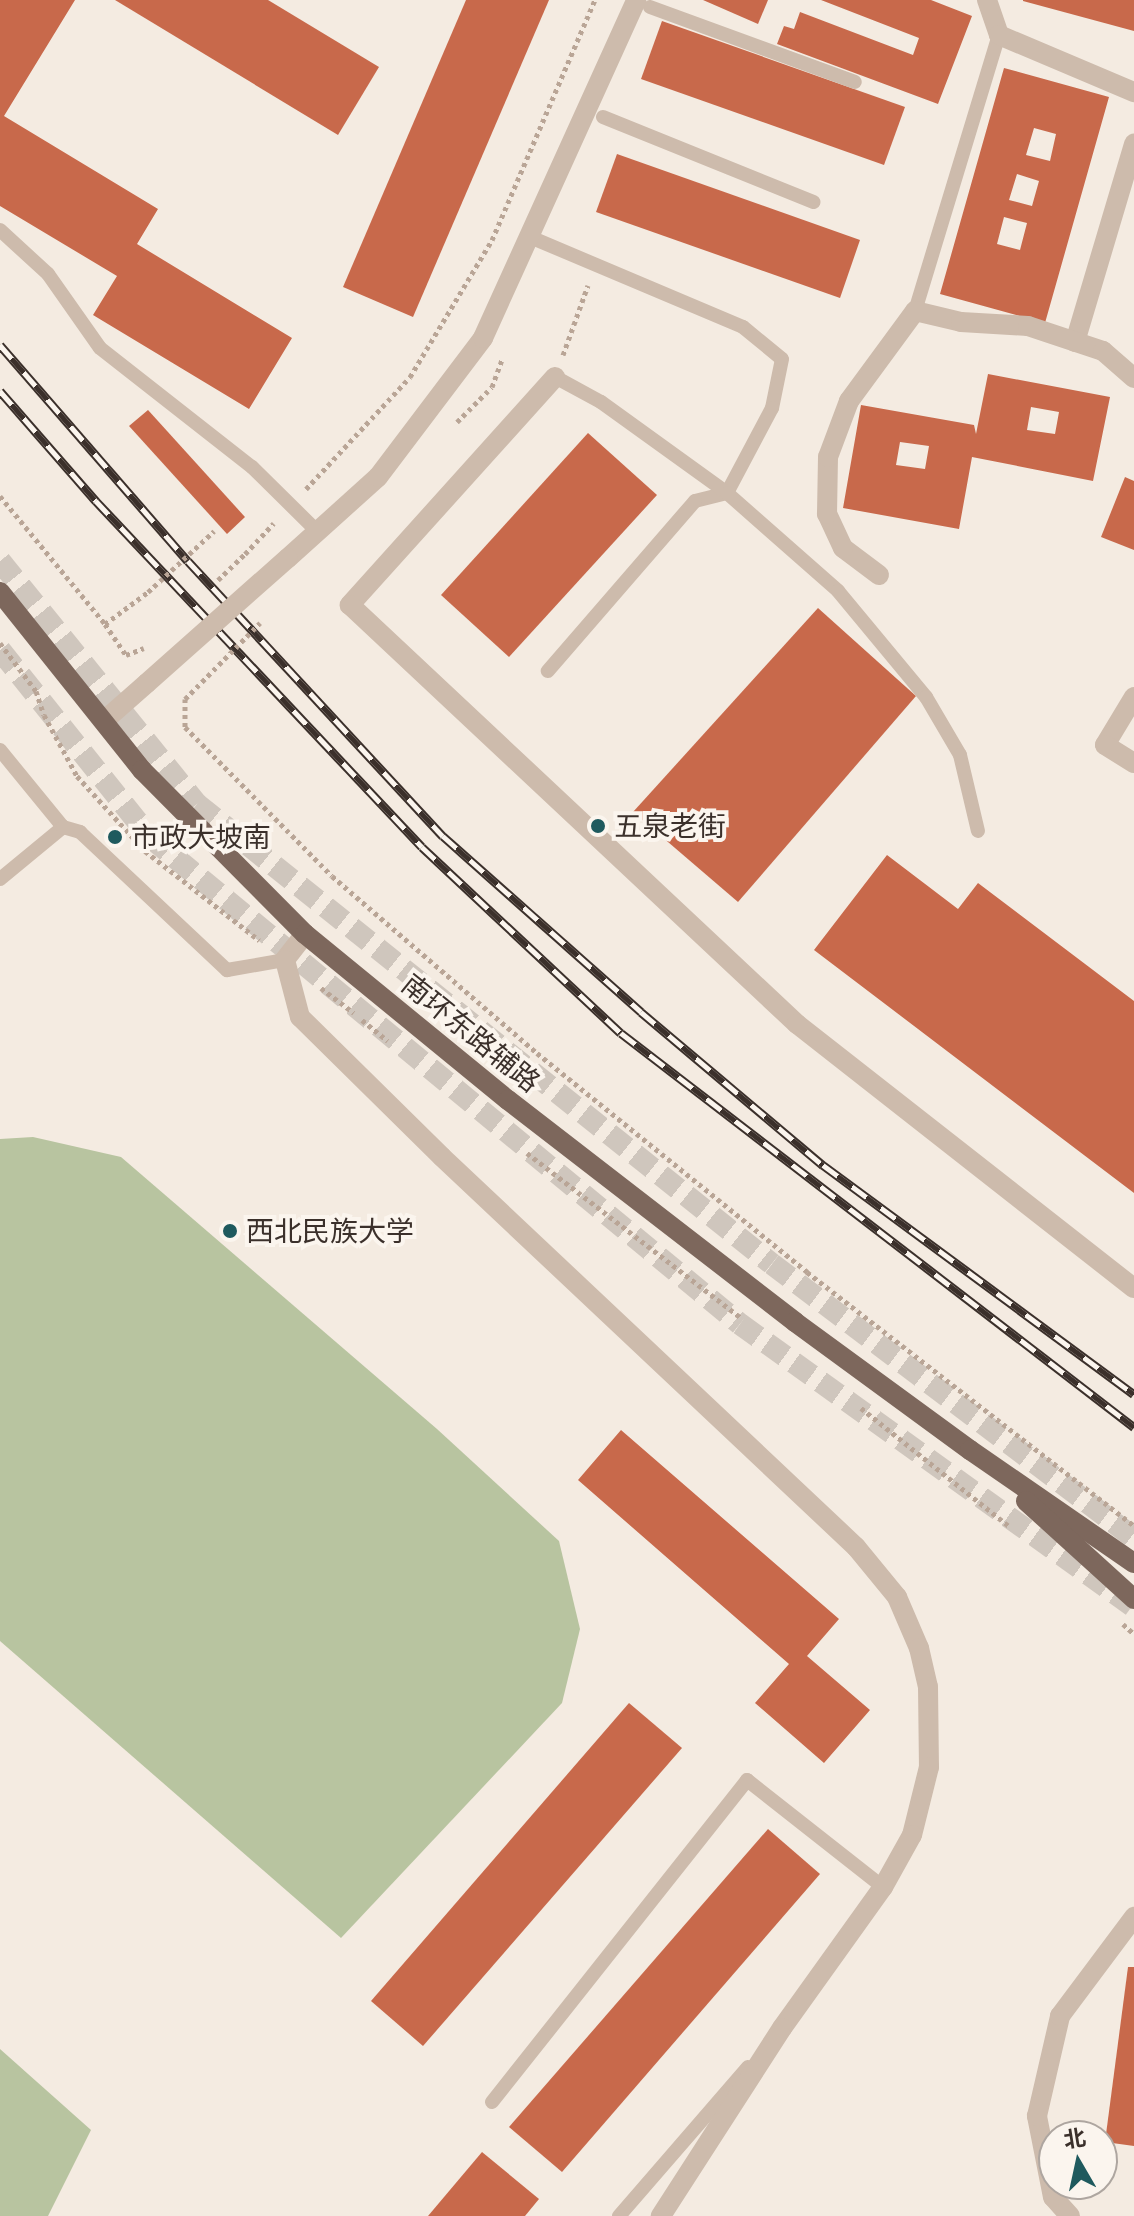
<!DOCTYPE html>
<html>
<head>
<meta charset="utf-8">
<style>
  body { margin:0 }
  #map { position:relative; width:1134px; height:2216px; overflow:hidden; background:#f4ebe1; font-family:Mulish,"Noto Sans SC",sans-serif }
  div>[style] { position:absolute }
  .green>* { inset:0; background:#b8c4a0 }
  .building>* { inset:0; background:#c8694b }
  .trunk-tunnel>* { height:22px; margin-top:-11px; transform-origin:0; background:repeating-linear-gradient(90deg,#cfc6bd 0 22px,transparent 0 33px) }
  .path>* { height:5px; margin-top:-2.5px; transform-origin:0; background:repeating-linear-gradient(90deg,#b9a596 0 4px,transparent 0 8px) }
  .service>* { height:14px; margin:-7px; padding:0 7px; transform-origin:7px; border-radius:7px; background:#cdbbac }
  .pedestrian>* { height:20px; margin:-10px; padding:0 10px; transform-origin:10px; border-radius:10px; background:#cdbbac }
  .minor>* { height:20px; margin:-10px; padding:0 10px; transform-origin:10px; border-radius:10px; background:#cdbbac }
  .tertiary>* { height:20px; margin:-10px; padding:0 10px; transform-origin:10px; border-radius:10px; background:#cdbbac }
  .primary>* { height:20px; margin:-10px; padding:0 10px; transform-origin:10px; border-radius:10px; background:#7d675c }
  .rail>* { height:9px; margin-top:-4.5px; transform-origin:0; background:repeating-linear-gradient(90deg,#fbf5ee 0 18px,#3b302b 0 36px); box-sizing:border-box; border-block:2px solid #3b302b }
  .path-bridge>* { height:5px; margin-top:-2.5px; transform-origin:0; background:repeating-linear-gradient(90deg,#b9a596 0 4px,transparent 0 8px) }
  .tertiary-bridge>* { height:20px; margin:-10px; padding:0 10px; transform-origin:10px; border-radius:10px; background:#cdbbac }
  .dots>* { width:22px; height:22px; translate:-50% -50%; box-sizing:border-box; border:4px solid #fbf5ee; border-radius:50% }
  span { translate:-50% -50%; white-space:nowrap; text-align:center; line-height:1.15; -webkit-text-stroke:8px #fbf5ee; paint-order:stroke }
  .poi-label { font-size:28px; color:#3b302b }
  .left { translate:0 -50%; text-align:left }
  .street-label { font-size:28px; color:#3b302b }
  .north { position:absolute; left:1038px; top:2120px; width:80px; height:80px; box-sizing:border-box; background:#fbf5ee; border:2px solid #aea6a0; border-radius:50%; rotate:351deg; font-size:22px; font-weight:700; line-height:32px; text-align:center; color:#3b302b }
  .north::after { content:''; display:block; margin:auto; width:28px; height:36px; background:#1f5a5e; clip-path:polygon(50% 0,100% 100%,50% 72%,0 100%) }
</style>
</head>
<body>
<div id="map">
  <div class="green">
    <div style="clip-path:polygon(33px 1137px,121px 1157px,437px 1429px,559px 1541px,580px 1629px,562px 1703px,341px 1938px,0 1641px,0 1139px)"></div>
    <div style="clip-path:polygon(0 2049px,91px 2130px,48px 2216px,0 2216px)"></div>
  </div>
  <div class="building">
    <div style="clip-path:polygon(0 0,75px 0,4px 116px,158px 209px,137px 244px,292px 338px,249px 409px,93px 315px,117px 276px,0 206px)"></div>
    <div style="clip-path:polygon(115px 0,268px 0,379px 67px,338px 135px)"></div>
    <div style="clip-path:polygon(466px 0,549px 0,413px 317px,343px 287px)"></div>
    <div style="clip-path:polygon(703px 0,768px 0,758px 24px)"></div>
    <div style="clip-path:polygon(821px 0,931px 0,972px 16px,938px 104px,777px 44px,784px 26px,794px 29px,800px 12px,913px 55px,919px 38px)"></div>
    <div style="clip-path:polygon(1134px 0,1134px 31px,1023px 1px,1023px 0)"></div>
    <div style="clip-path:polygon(662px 21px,905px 107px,884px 165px,641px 79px)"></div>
    <div style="clip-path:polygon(evenodd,1004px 68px,1109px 97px,1045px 323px,940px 294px,1004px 68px,1034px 128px,1056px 134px,1050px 161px,1026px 155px,1034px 128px,1004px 68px,1017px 174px,1039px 181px,1032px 206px,1009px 200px,1017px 174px,1004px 68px,1004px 217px,1027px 223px,1020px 250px,997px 244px,1004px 217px)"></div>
    <div style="clip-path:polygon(617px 154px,860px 240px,840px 298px,596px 212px)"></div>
    <div style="clip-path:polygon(evenodd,988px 374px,1110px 397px,1093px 481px,972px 457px,959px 529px,843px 508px,861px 405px,974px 425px,976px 434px,988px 374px,1031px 407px,1059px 412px,1055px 434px,1027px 430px,1031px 407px,988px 374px,900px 442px,929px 446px,925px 469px,896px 465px,900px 442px)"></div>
    <div style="clip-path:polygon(148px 410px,245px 517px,227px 534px,129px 426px)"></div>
    <div style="clip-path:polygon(588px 433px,657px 495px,509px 657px,441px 595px)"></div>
    <div style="clip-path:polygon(1125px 477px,1134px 481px,1134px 550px,1101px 537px)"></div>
    <div style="clip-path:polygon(818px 608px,916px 696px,738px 902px,633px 812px)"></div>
    <div style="clip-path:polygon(887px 855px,958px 909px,978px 883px,1134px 1001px,1134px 1193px,814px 950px)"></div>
    <div style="clip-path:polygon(621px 1430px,839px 1619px,807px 1656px,870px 1710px,824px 1763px,755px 1703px,789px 1664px,578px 1480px)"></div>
    <div style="clip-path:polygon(629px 1703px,682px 1748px,423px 2046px,371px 2001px)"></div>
    <div style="clip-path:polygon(768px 1829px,820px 1874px,562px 2172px,509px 2127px)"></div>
    <div style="clip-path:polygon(1128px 1967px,1134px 1967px,1134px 2146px,1105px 2142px)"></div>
    <div style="clip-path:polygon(482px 2152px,539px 2199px,525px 2216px,428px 2216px)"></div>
  </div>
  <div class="trunk-tunnel">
    <div style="left:0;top:561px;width:313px;rotate:51deg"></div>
    <div style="left:197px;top:804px;width:736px;rotate:38.66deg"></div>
    <div style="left:772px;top:1264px;width:454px;rotate:37.1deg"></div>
    <div style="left:0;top:650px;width:240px;rotate:51.3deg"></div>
    <div style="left:150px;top:837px;width:765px;rotate:39.54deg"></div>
    <div style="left:740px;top:1324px;width:483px;rotate:35.7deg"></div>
  </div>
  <div class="path">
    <div style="left:563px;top:355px;width:74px;rotate:-70.3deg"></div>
    <div style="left:457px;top:422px;width:49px;rotate:-45deg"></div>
    <div style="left:492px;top:387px;width:29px;rotate:-70deg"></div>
    <div style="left:306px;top:489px;width:153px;rotate:-47.1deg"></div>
    <div style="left:410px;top:377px;width:160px;rotate:-59.1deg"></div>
    <div style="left:492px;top:240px;width:261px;rotate:-66.8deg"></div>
    <div style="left:0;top:496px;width:166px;rotate:50.6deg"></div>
    <div style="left:105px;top:624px;width:37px;rotate:56deg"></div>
    <div style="left:126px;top:655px;width:19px;rotate:-21deg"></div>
    <div style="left:245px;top:554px;width:42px;rotate:-46.9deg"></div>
    <div style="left:105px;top:624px;width:54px;rotate:-36.7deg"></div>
    <div style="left:0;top:643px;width:60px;rotate:53.1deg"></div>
    <div style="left:36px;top:691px;width:25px;rotate:72deg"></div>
    <div style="left:44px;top:715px;width:69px;rotate:61.6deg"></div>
    <div style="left:77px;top:776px;width:101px;rotate:47.8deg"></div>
    <div style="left:145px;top:851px;width:145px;rotate:38deg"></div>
    <div style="left:185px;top:699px;width:28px;rotate:90deg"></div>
    <div style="left:185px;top:727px;width:209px;rotate:45.4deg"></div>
    <div style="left:332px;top:876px;width:271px;rotate:40.8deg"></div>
    <div style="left:537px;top:1053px;width:348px;rotate:39deg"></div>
    <div style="left:807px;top:1272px;width:414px;rotate:37.8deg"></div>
    <div style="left:321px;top:988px;width:41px;rotate:37.1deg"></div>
    <div style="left:362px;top:1020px;width:33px;rotate:39deg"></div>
    <div style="left:527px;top:1153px;width:270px;rotate:37.6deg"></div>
    <div style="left:861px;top:1408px;width:189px;rotate:38.6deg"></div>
    <div style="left:1123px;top:1624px;width:15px;rotate:42deg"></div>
  </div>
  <div class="service">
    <div style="left:650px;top:7px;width:218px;rotate:20.1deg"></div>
    <div style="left:603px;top:117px;width:227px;rotate:22deg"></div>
    <div style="left:0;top:230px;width:65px;rotate:42.5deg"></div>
    <div style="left:48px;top:274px;width:90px;rotate:54.9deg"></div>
    <div style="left:100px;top:348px;width:193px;rotate:38.1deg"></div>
    <div style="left:252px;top:467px;width:91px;rotate:44.6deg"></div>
    <div style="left:530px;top:237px;width:231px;rotate:22.9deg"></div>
    <div style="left:743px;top:327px;width:50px;rotate:39.4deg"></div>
    <div style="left:782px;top:359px;width:50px;rotate:101.5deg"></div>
    <div style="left:772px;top:408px;width:96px;rotate:117.9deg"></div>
    <div style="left:727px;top:493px;width:33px;rotate:166deg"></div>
    <div style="left:695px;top:501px;width:225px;rotate:130.9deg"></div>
    <div style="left:915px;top:311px;width:288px;rotate:-73.1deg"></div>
    <div style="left:555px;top:377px;width:52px;rotate:28.5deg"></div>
    <div style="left:601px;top:402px;width:155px;rotate:35.8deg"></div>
    <div style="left:727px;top:493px;width:148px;rotate:41.4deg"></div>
    <div style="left:838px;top:591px;width:138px;rotate:50.3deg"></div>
    <div style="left:926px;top:697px;width:67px;rotate:59.6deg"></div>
    <div style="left:960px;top:755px;width:78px;rotate:76.7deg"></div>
    <div style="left:0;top:750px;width:99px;rotate:50.7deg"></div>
    <div style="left:0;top:879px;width:82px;rotate:-39.5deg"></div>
    <div style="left:63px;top:827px;width:18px;rotate:16deg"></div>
    <div style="left:80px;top:832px;width:202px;rotate:43.2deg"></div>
    <div style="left:227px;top:970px;width:59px;rotate:-9.8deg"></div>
    <div style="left:492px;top:2102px;width:411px;rotate:-51.6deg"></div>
    <div style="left:747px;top:1780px;width:173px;rotate:38.2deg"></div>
    <div style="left:619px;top:2216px;width:197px;rotate:-49.1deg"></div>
  </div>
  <div class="pedestrian">
    <div style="left:555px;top:377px;width:307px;rotate:132deg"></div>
    <div style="left:350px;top:605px;width:613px;rotate:43.15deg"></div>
    <div style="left:797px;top:1024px;width:428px;rotate:38.1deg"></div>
  </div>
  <div class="minor">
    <div style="left:987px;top:0;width:37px;rotate:71deg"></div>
    <div style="left:999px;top:35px;width:147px;rotate:22.9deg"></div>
    <div style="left:1075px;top:342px;width:207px;rotate:-73.4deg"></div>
    <div style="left:879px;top:575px;width:45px;rotate:-143.1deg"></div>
    <div style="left:843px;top:548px;width:38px;rotate:-115deg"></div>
    <div style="left:827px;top:514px;width:57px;rotate:-89deg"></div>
    <div style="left:828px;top:457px;width:60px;rotate:-69.4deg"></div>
    <div style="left:849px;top:401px;width:112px;rotate:-53.7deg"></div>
    <div style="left:915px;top:311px;width:47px;rotate:13.4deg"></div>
    <div style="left:961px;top:322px;width:67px;rotate:3.4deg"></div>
    <div style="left:1028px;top:326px;width:79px;rotate:18.4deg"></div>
    <div style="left:1103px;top:351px;width:41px;rotate:41.1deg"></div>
    <div style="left:1134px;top:697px;width:56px;rotate:121.1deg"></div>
    <div style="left:1105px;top:745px;width:34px;rotate:32deg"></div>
    <div style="left:305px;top:934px;width:33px;rotate:128deg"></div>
    <div style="left:285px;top:960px;width:59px;rotate:75.3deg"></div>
    <div style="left:300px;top:1017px;width:199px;rotate:44.6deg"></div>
    <div style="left:442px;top:1157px;width:569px;rotate:43.29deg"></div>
    <div style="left:856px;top:1547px;width:65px;rotate:50.6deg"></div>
    <div style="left:897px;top:1597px;width:56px;rotate:66.7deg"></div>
    <div style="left:919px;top:1648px;width:40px;rotate:77deg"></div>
    <div style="left:928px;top:1687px;width:80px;rotate:89.3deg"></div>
    <div style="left:929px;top:1767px;width:70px;rotate:104deg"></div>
    <div style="left:912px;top:1835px;width:60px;rotate:119.1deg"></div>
    <div style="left:883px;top:1887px;width:173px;rotate:125.6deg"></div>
    <div style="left:782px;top:2028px;width:224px;rotate:122.8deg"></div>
    <div style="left:1070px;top:2216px;width:25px;rotate:-132deg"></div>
    <div style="left:1053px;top:2197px;width:83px;rotate:-101.2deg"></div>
    <div style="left:1037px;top:2116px;width:103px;rotate:-77deg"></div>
    <div style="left:1060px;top:2016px;width:124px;rotate:-53.2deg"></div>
  </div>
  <div class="tertiary">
    <div style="left:288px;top:558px;width:121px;rotate:-42deg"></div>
    <div style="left:378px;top:477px;width:174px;rotate:-52.9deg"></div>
    <div style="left:483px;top:338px;width:371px;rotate:-65.6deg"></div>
    <div style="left:105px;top:720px;width:56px;rotate:-41.4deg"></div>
  </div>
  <div class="primary">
    <div style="left:0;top:592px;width:228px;rotate:51.4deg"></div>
    <div style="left:142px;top:770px;width:231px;rotate:45.2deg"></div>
    <div style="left:305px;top:934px;width:262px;rotate:39.3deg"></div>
    <div style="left:508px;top:1100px;width:363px;rotate:37.7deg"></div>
    <div style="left:795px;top:1322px;width:217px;rotate:36.2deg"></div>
    <div style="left:970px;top:1450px;width:199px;rotate:34.6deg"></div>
    <div style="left:1026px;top:1501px;width:146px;rotate:42.2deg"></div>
  </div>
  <div class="rail">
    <div style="left:0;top:345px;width:286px;rotate:49deg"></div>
    <div style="left:188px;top:561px;width:375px;rotate:47.2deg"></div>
    <div style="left:443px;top:836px;width:265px;rotate:41.6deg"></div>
    <div style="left:641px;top:1012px;width:238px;rotate:40.1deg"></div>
    <div style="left:823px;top:1165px;width:386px;rotate:36.4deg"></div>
    <div style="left:0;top:391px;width:146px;rotate:48.9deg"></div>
    <div style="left:96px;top:501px;width:475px;rotate:46.7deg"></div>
    <div style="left:422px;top:847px;width:272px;rotate:43.1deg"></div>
    <div style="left:621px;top:1033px;width:647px;rotate:37.53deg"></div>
  </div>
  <div class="path-bridge">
    <div style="left:218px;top:580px;width:37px;rotate:-44deg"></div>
    <div style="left:148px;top:592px;width:90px;rotate:-42.7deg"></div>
    <div style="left:185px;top:699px;width:107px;rotate:-45.4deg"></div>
  </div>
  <div class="tertiary-bridge">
    <div style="left:147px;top:683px;width:188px;rotate:-41.6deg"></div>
  </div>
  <div class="dots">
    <div style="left:598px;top:826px;background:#1f5a5e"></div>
    <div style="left:115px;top:837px;background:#1f5a5e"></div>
    <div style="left:230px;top:1231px;background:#1f5a5e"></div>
  </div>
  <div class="poi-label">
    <span class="left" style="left:614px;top:826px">五泉老街</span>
    <span class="left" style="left:131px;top:837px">市政大坡南</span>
    <span class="left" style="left:246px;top:1231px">西北民族大学</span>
  </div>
  <div class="street-label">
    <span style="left:471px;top:1033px;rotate:39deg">南环东路辅路</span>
  </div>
  <div class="north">北</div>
</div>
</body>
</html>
